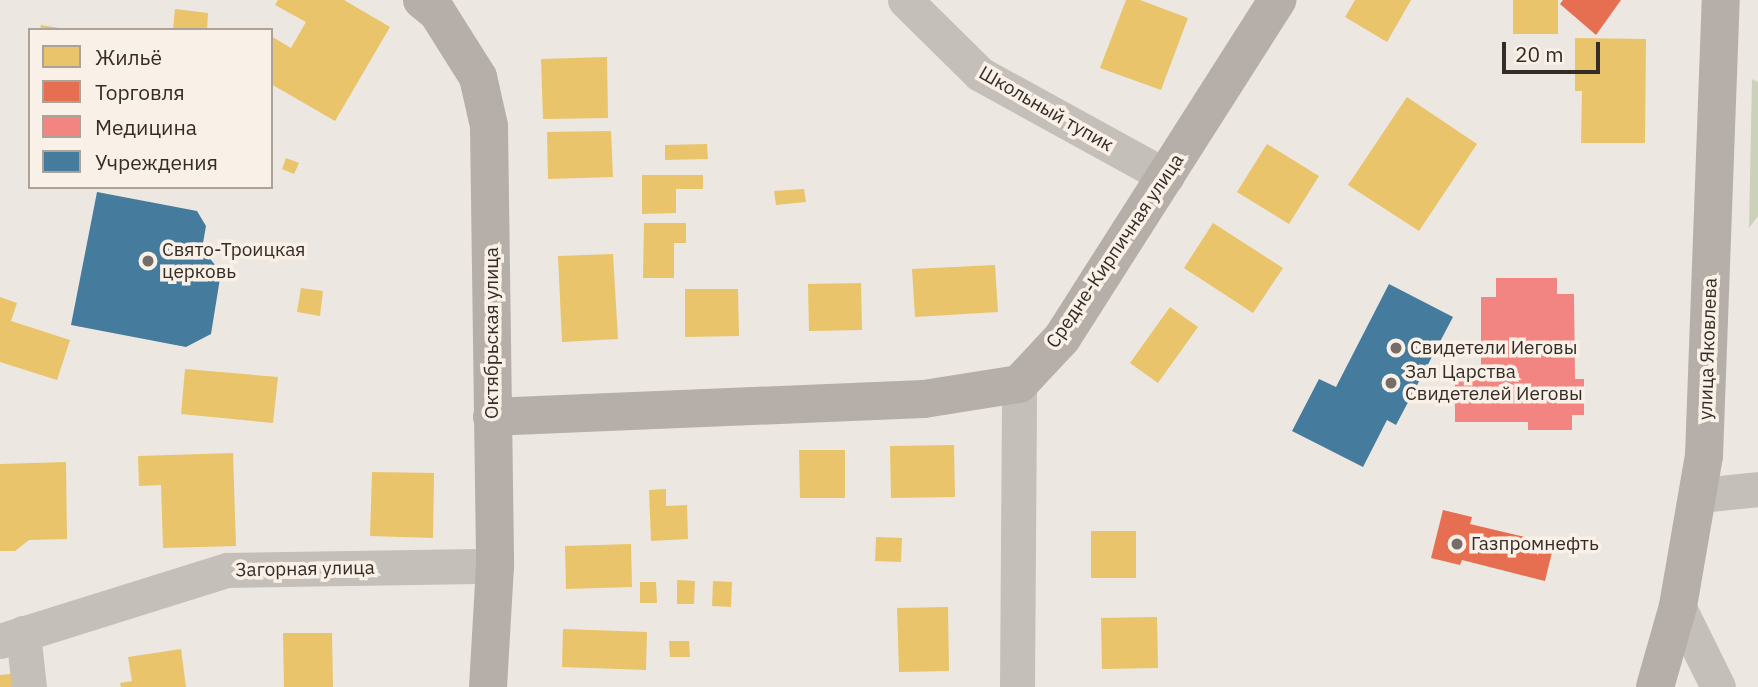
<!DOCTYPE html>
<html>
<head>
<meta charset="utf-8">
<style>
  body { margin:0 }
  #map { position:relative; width:1758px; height:687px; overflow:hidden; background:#ece7e0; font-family:"IBM Plex Sans",sans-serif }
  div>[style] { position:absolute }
  .green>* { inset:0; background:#ccd2ba }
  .homes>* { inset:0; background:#e9c46a }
  .shops>* { inset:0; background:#e76f51 }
  .health>* { inset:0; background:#f28482 }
  .public>* { inset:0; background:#457b9d }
  .street>* { height:35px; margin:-17.5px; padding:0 17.5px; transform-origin:17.5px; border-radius:17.5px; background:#c5bfb9 }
  .secondary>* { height:38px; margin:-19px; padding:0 19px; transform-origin:19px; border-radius:19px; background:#b6afa9 }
  .dots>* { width:19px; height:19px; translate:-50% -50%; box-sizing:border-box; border:4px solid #f9f1e7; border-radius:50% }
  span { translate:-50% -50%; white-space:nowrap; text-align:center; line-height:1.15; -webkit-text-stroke:7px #f9f1e7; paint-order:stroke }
  .street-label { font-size:19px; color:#362c27 }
  .poi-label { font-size:19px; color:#362c27 }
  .left { translate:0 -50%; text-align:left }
  .legend { position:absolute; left:28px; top:28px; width:245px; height:161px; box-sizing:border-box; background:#f9f1e7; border:2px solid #aba29a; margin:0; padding:9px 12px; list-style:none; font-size:21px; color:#362c27 }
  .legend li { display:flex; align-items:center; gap:14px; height:35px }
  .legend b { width:35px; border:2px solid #aba29a }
  .scale { position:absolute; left:1502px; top:42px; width:98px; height:32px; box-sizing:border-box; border:4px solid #362c27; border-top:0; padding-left:9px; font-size:21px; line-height:24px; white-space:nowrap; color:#362c27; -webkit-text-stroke:5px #f9f1e7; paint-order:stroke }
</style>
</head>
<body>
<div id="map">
  <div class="green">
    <div style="clip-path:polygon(1752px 79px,1758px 82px,1758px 216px,1749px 228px)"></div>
  </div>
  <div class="homes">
    <div style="clip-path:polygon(278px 0,344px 0,390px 27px,335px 121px,271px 84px,271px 36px,291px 48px,306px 22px,275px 5px)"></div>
    <div style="clip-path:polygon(1126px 0,1140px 0,1188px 18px,1161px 90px,1100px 68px)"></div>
    <div style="clip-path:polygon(1355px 0,1411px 0,1387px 42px,1345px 17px)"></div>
    <div style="clip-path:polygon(1513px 0,1558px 0,1558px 34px,1513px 34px)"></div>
    <div style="clip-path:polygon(175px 9px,208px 13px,207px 30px,173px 30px)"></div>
    <div style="clip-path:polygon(41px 25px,59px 28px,59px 30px,40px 30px)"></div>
    <div style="clip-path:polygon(1575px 38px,1646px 39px,1645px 143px,1581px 143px,1582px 91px,1575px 91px)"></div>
    <div style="clip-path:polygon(607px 57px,608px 118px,543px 119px,541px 59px)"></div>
    <div style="clip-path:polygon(1407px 97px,1477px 144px,1419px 231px,1348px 185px)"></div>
    <div style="clip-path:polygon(611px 131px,613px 177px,548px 179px,547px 132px)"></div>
    <div style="clip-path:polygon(707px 144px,708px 159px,665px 160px,665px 145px)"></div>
    <div style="clip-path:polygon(1267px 144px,1319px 176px,1289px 224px,1237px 192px)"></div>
    <div style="clip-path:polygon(286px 158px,299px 163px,294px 174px,282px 169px)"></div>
    <div style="clip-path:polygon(642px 175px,703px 175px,703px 189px,676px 189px,676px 213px,642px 214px)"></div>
    <div style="clip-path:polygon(804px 189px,806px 202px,776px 205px,774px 191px)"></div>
    <div style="clip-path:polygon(644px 223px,686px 223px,686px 243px,674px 243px,674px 278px,643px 278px)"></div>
    <div style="clip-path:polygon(1213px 223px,1283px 268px,1253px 313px,1184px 268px)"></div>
    <div style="clip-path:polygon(613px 254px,618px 339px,562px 342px,558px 256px)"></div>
    <div style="clip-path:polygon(995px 265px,998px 312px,915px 317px,912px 269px)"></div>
    <div style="clip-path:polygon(861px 283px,862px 330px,809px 331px,808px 284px)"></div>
    <div style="clip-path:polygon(301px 288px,323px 291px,320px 316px,297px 312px)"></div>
    <div style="clip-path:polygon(685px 289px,738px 289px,739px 336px,685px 337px)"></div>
    <div style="clip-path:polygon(0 297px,17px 303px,11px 321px,70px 340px,57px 380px,0 362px)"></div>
    <div style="clip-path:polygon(1170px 307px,1198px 327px,1158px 383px,1130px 363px)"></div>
    <div style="clip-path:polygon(185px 369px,278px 377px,273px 423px,181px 414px)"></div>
    <div style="clip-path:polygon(954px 445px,955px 497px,891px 498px,890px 446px)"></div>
    <div style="clip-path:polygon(799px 450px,845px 450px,845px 498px,800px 498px)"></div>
    <div style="clip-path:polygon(233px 453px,236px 546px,163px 548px,161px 485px,139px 486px,138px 456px)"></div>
    <div style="clip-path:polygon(66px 462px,67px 539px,29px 540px,15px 551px,0 551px,0 464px)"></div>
    <div style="clip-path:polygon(372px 472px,434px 473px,433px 538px,370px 536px)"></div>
    <div style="clip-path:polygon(666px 489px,666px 506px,687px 505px,688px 539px,651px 541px,649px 490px)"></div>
    <div style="clip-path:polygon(1091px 531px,1136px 531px,1136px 578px,1091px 578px)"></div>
    <div style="clip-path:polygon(876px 537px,902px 538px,901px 562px,875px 561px)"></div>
    <div style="clip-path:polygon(631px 544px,632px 587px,566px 589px,565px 546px)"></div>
    <div style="clip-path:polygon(677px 580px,695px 581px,694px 604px,677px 604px)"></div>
    <div style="clip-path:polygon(713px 581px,732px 582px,731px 607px,712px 606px)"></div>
    <div style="clip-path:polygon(640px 582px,656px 582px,657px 603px,640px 603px)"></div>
    <div style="clip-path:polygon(948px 607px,949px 671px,899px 672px,897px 608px)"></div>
    <div style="clip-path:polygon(1157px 617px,1158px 668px,1102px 669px,1101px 618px)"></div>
    <div style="clip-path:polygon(563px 629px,647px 632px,646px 670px,562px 667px)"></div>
    <div style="clip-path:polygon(283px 633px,332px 633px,333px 687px,284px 687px)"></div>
    <div style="clip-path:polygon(669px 641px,689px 641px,690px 657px,670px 657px)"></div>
    <div style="clip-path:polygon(181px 649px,186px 687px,121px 687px,120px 683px,132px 681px,128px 657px)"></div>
    <div style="clip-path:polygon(11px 674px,13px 687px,0 687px,0 675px)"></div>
  </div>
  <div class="shops">
    <div style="clip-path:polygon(1563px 0,1621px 0,1596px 35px,1560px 4px)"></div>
    <div style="clip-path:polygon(1443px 510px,1472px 517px,1470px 524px,1554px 544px,1545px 581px,1462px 560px,1460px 565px,1431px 558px)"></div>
  </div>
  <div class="health">
    <div style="clip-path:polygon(1496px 278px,1557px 278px,1557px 294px,1574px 294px,1575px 379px,1584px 379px,1584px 415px,1572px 415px,1572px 430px,1528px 430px,1528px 422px,1455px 422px,1455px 375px,1481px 375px,1481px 297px,1496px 297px)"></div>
  </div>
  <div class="public">
    <div style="clip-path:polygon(97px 192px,197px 211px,206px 226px,202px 249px,221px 272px,211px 334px,186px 347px,71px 325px)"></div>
    <div style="clip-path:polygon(1389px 284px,1453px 317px,1396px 425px,1387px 420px,1363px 467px,1292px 431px,1319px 379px,1336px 387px)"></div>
  </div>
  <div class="street">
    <div style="left:905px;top:0;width:105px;rotate:44.6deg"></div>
    <div style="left:980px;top:74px;width:213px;rotate:28.8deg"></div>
    <div style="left:1700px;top:495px;width:58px;rotate:-5.9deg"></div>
    <div style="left:1678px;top:606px;width:90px;rotate:63.7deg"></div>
    <div style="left:23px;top:633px;width:54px;rotate:83.7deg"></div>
    <div style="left:0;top:641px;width:238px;rotate:-17.4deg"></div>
    <div style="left:227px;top:570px;width:268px;rotate:-0.9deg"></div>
    <div style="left:1017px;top:687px;width:303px;rotate:-89.6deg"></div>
  </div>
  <div class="secondary">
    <div style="left:422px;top:0;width:19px;rotate:39deg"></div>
    <div style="left:437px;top:12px;width:77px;rotate:57.8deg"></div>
    <div style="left:478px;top:77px;width:50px;rotate:77.3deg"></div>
    <div style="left:489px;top:126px;width:440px;rotate:89.2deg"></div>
    <div style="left:495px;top:566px;width:121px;rotate:93.3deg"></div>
    <div style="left:492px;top:417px;width:432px;rotate:-2.4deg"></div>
    <div style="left:924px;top:399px;width:96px;rotate:-9deg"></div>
    <div style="left:1019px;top:384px;width:63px;rotate:-46.9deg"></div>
    <div style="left:1062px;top:338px;width:401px;rotate:-57.5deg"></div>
    <div style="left:1655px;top:687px;width:84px;rotate:-74.1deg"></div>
    <div style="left:1678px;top:606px;width:152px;rotate:-80.2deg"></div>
    <div style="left:1704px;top:456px;width:456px;rotate:-87.9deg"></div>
  </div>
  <div class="dots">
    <div style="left:148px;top:261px;background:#766d68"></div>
    <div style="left:1396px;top:348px;background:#766d68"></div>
    <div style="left:1391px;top:383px;background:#766d68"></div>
    <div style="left:1457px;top:544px;background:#766d68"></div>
  </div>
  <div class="street-label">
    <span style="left:1046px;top:109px;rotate:30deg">Школьный тупик</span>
    <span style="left:1115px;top:251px;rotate:-56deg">Средне-Кирпичная улица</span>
    <span style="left:492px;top:333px;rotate:-90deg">Октябрьская улица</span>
    <span style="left:1708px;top:349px;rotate:-88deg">улица Яковлева</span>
    <span style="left:305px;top:569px;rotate:-1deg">Загорная улица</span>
  </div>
  <div class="poi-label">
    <span class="left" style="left:162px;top:261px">Свято-Троицкая<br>церковь</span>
    <span class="left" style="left:1410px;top:348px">Свидетели Иеговы</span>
    <span class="left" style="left:1405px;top:383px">Зал Царства<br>Свидетелей Иеговы</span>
    <span class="left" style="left:1471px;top:544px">Газпромнефть</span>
  </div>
  <ul class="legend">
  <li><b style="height:19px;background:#e9c46a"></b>Жильё</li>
  <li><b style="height:19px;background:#e76f51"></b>Торговля</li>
  <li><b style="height:19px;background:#f28482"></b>Медицина</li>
  <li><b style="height:19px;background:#457b9d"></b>Учреждения</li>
  </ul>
  <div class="scale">20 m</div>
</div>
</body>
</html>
